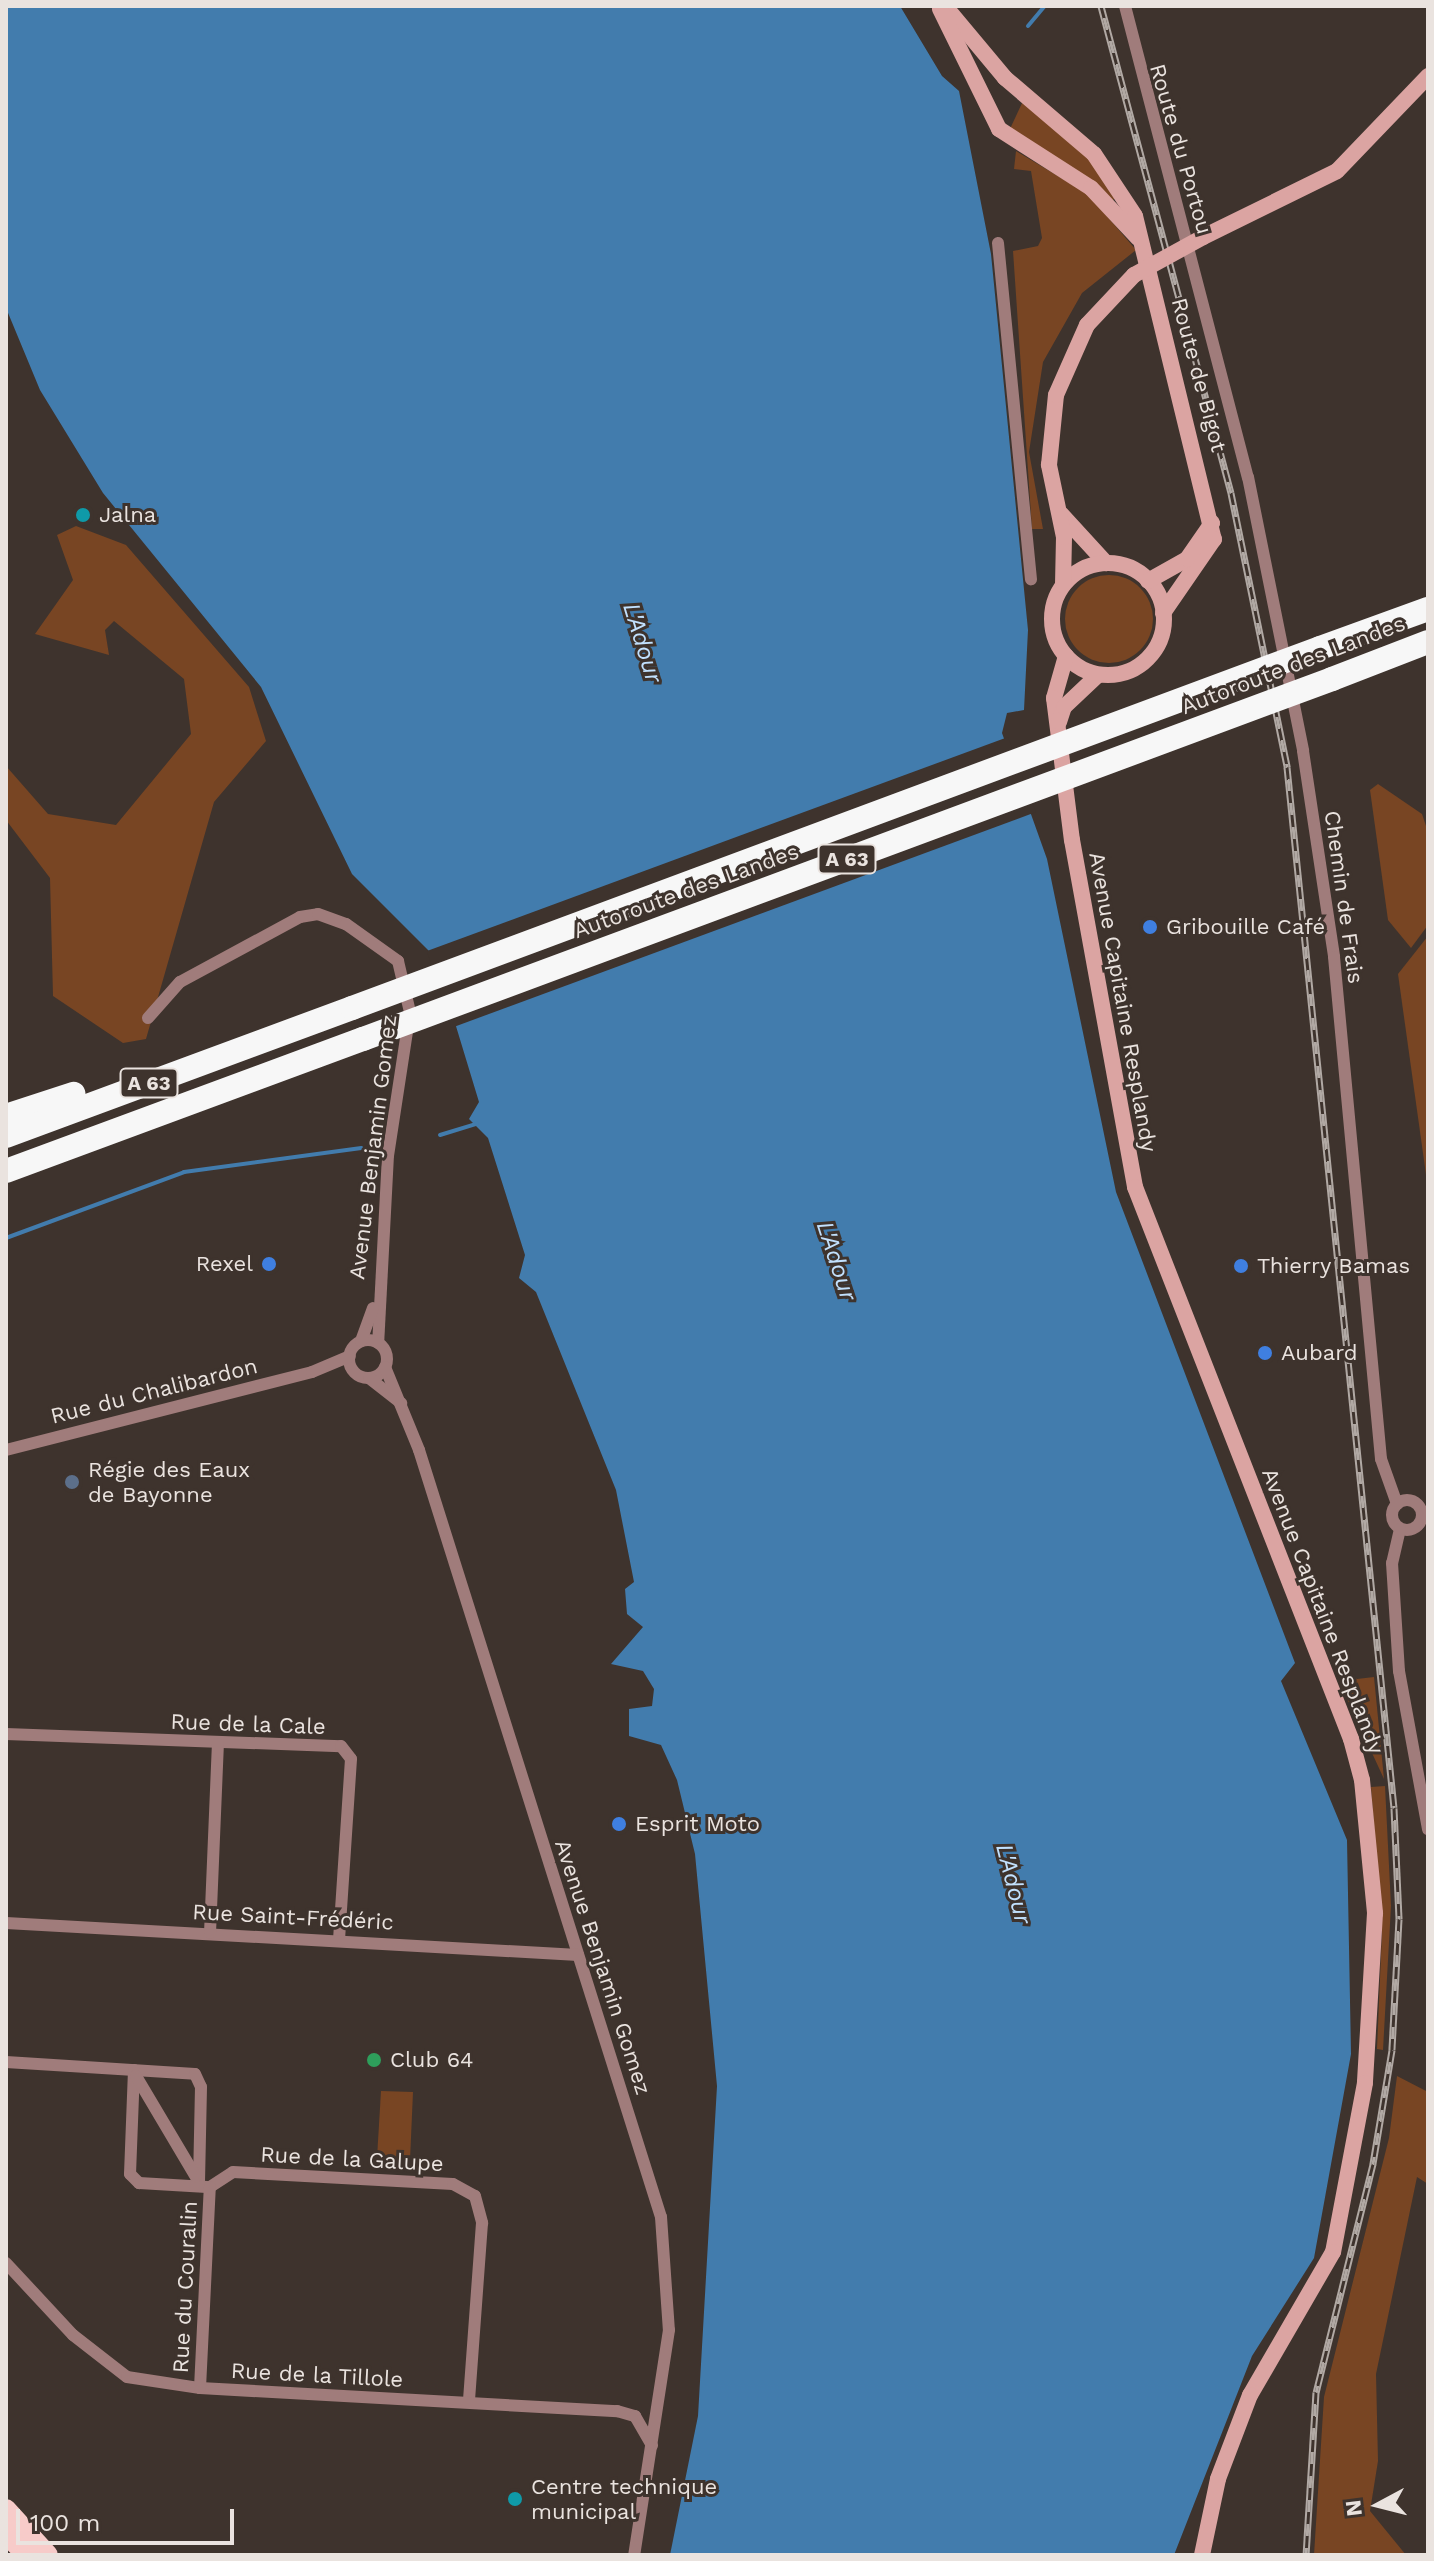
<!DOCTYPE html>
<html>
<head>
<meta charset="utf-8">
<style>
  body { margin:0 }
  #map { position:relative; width:1434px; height:2561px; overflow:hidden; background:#3e332d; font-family:"Work Sans",sans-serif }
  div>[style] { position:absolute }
  .green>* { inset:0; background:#784523 }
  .round { border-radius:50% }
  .water>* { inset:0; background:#427cad }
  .pier>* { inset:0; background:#3e332d }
  .stream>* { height:4px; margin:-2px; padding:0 2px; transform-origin:2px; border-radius:2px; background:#427cad }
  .street>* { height:12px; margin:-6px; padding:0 6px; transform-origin:6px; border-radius:6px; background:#a07c7b }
  .street>.ring { margin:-6px; padding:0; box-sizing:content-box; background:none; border:12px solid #a07c7b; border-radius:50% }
  .secondary>* { height:16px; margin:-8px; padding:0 8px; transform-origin:8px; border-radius:8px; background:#dba4a2 }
  .secondary>.ring { margin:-8px; padding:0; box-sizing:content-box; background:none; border:16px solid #dba4a2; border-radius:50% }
  .primary>* { height:20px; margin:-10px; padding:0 10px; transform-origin:10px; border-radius:10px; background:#f7cbc9 }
  .highway>* { height:24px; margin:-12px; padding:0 12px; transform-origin:12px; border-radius:12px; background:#f7f7f7 }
  .rail>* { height:7px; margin-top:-3.5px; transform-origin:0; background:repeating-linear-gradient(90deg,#3e332d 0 12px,#b1a9a4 0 24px); box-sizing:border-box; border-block:2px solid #b1a9a4 }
  .secondary-bridge>* { height:16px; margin:-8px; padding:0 8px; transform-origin:8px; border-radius:8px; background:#dba4a2 }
  .highway-bridge>* { height:24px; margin:-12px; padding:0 12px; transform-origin:12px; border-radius:12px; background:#f7f7f7 }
  .dots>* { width:22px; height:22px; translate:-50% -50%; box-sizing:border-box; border:4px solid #3e332d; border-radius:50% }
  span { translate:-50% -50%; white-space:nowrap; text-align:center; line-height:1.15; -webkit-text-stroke:6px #3e332d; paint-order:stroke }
  .shield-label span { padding:2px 6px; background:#3e332d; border:2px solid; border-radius:6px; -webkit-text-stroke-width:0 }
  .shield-label { font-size:20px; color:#eae3df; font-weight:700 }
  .street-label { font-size:22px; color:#eae3df }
  .poi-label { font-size:22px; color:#eae3df }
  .left { translate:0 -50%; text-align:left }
  .right { translate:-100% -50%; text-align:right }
  .water-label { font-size:24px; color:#c2e1fe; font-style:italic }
  .frame { position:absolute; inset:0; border:8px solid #eae3df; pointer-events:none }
  .north { position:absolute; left:1338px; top:2465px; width:80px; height:80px; -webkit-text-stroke:6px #3e332d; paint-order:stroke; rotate:263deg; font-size:22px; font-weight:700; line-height:32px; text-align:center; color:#eae3df }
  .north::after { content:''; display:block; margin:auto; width:28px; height:36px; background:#eae3df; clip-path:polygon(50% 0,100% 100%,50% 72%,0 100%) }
  .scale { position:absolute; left:16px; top:2509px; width:218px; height:36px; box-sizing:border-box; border:4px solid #eae3df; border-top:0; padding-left:10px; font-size:24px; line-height:28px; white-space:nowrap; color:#eae3df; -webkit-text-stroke:6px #3e332d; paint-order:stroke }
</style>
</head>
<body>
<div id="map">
  <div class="green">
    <div style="clip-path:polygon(1023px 101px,1073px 139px,1118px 195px,1112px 201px,1009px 131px)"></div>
    <div style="clip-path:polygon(1016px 151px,1088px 194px,1136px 250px,1082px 293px,1043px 362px,1029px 452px,1043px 529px,1032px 529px,1013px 251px,1038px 246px,1042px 238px,1031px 171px,1014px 169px)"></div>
    <div style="clip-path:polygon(76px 526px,126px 545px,249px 687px,266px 741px,214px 802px,146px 1039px,123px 1043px,53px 996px,50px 878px,6px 820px,6px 766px,48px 814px,116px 825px,191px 734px,184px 679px,114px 621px,105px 630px,109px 655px,35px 634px,73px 580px,57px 535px)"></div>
    <div class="round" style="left:1065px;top:575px;width:88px;height:88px"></div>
    <div style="clip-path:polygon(1378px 784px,1422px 814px,1428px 832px,1428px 925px,1411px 948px,1388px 920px,1370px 790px)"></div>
    <div style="clip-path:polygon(1428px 936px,1428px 1189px,1398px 974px)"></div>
    <div style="clip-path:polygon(1340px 1668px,1357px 1679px,1374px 1677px,1384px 1779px,1343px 1690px)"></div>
    <div style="clip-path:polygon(1385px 1786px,1391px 1906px,1383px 2050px,1377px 2049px,1382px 1932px,1371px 1787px)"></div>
    <div style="clip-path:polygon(1397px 2076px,1428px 2092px,1428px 2184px,1417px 2177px,1376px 2374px,1378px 2461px,1370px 2511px,1406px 2555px,1314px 2555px,1324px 2397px,1389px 2138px)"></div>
    <div style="clip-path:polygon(381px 2091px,413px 2092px,410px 2160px,377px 2158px)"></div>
  </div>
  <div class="water">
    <div style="clip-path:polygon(6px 6px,900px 6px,942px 76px,959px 91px,991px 254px,1028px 630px,1024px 710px,1007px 713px,1002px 733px,1047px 859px,1116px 1192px,1295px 1663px,1281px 1681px,1347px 1840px,1351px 2054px,1314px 2258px,1252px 2356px,1174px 2555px,670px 2555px,698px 2416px,717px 2086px,695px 1854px,677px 1780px,661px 1745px,629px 1736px,629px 1709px,652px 1706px,654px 1689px,643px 1671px,611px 1664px,643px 1627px,627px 1614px,625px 1589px,634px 1582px,616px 1490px,536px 1292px,519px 1278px,525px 1255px,488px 1138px,469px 1119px,479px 1102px,435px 957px,352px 874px,261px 687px,103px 493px,40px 390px,6px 308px)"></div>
  </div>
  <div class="pier">
    <div style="clip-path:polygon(1008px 737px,1036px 812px,451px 1028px,427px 951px)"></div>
  </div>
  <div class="stream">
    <div style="left:1028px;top:26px;width:26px;rotate:-50deg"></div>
    <div style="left:440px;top:1135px;width:38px;rotate:-17deg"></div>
    <div style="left:6px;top:1238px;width:190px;rotate:-20.3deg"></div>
    <div style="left:184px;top:1172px;width:179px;rotate:-7.7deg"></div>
  </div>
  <div class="street">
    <div style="left:1125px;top:6px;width:487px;rotate:75.4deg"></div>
    <div style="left:1248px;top:477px;width:279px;rotate:78.6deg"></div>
    <div style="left:1303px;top:751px;width:208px;rotate:81.4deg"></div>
    <div style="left:1334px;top:957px;width:504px;rotate:84.65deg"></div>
    <div style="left:1381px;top:1459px;width:48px;rotate:70.4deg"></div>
    <div style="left:998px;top:243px;width:338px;rotate:84.4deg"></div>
    <div style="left:148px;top:1018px;width:48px;rotate:-48.4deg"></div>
    <div style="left:180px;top:982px;width:136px;rotate:-28.4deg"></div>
    <div style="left:300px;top:917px;width:18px;rotate:-9deg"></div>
    <div style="left:318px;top:914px;width:30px;rotate:20deg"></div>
    <div style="left:346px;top:924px;width:64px;rotate:35.4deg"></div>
    <div style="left:398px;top:961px;width:52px;rotate:76.8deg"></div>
    <div style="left:410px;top:1012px;width:145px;rotate:98.7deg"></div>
    <div style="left:388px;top:1155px;width:188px;rotate:93deg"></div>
    <div class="ring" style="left:349px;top:1340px;width:26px;height:26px"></div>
    <div style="left:361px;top:1341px;width:35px;rotate:-70deg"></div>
    <div style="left:385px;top:1367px;width:90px;rotate:67.7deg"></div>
    <div style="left:419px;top:1450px;width:804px;rotate:72.49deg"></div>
    <div style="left:661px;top:2217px;width:113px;rotate:86deg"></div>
    <div style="left:669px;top:2330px;width:228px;rotate:98.8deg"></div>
    <div style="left:369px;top:1378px;width:41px;rotate:38deg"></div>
    <div style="left:6px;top:1450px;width:316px;rotate:-14.3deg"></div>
    <div style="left:312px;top:1372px;width:41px;rotate:-22.8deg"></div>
    <div class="ring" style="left:1392px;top:1500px;width:18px;height:18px"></div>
    <div style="left:1400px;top:1529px;width:35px;rotate:103deg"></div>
    <div style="left:1392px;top:1563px;width:108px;rotate:86.3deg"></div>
    <div style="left:1399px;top:1671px;width:161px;rotate:79.6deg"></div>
    <div style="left:6px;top:1734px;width:335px;rotate:2.1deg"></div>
    <div style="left:341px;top:1746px;width:16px;rotate:52deg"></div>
    <div style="left:351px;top:1759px;width:180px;rotate:93.8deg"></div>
    <div style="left:6px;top:1923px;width:573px;rotate:3.2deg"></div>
    <div style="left:210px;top:1933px;width:189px;rotate:-87.6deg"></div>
    <div style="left:6px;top:2062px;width:189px;rotate:3.6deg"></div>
    <div style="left:195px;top:2074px;width:14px;rotate:65deg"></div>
    <div style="left:201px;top:2087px;width:98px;rotate:91.2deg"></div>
    <div style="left:134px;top:2070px;width:104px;rotate:92.2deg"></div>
    <div style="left:130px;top:2174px;width:13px;rotate:45deg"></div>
    <div style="left:139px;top:2183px;width:68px;rotate:3.4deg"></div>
    <div style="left:136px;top:2076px;width:117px;rotate:59.3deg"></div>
    <div style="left:210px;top:2187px;width:27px;rotate:-33deg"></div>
    <div style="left:233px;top:2172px;width:220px;rotate:3.1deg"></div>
    <div style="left:453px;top:2184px;width:25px;rotate:29deg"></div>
    <div style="left:475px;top:2196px;width:28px;rotate:75deg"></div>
    <div style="left:482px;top:2223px;width:179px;rotate:94.2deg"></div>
    <div style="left:6px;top:2263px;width:98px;rotate:47.1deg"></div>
    <div style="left:73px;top:2335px;width:68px;rotate:37.9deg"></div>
    <div style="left:127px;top:2377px;width:74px;rotate:8.6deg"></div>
    <div style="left:200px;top:2388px;width:418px;rotate:3.2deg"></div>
    <div style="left:617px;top:2411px;width:19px;rotate:16deg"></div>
    <div style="left:635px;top:2416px;width:34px;rotate:60deg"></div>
    <div style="left:200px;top:2388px;width:201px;rotate:-87.2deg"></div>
  </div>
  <div class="secondary">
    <div style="left:945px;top:6px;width:94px;rotate:50.2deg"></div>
    <div style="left:1005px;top:78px;width:117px;rotate:40.5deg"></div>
    <div style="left:1094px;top:154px;width:74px;rotate:56.5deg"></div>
    <div style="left:1135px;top:216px;width:333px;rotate:76.3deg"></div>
    <div style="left:1214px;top:539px;width:90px;rotate:124.6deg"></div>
    <div style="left:940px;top:9px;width:134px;rotate:63.8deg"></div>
    <div style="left:999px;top:129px;width:109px;rotate:32.7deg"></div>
    <div style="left:1091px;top:188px;width:69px;rotate:46.8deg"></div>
    <div style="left:1203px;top:237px;width:149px;rotate:-26.2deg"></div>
    <div style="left:1337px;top:171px;width:132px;rotate:-46.2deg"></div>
    <div style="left:1061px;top:514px;width:67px;rotate:47.4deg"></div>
    <div class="ring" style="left:1052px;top:563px;width:96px;height:96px"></div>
    <div style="left:1148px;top:581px;width:45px;rotate:-29.4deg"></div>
    <div style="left:1187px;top:559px;width:44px;rotate:-55.2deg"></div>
    <div style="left:1063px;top:585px;width:48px;rotate:-88.8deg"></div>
    <div style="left:1064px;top:537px;width:74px;rotate:-101.8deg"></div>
    <div style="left:1049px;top:465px;width:70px;rotate:-84.3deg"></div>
    <div style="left:1056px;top:395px;width:77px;rotate:-66.1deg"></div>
    <div style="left:1087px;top:325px;width:69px;rotate:-46.8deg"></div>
    <div style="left:1066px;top:656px;width:44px;rotate:105.9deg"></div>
    <div style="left:1054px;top:698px;width:143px;rotate:82.8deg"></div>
    <div style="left:1072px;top:840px;width:353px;rotate:79.7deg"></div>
    <div style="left:1135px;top:1187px;width:593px;rotate:68.63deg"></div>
    <div style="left:1351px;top:1739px;width:42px;rotate:75deg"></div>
    <div style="left:1362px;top:1780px;width:134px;rotate:84.4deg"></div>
    <div style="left:1375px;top:1913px;width:170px;rotate:93.4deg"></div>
    <div style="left:1365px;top:2083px;width:172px;rotate:100.7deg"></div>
    <div style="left:1333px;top:2252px;width:165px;rotate:120.1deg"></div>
    <div style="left:1250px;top:2395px;width:90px;rotate:110.9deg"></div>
    <div style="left:1218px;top:2479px;width:78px;rotate:101.9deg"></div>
    <div style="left:1059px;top:722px;width:16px;rotate:-72deg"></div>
    <div style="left:1064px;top:707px;width:47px;rotate:-43.3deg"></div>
  </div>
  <div class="primary">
    <div style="left:6px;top:2509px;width:62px;rotate:47.6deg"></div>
    <div style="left:6px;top:2534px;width:29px;rotate:46deg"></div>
  </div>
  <div class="highway">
    <div style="left:1320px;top:648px;width:115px;rotate:-19.9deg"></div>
    <div style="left:1332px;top:679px;width:103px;rotate:-21.1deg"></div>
    <div style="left:6px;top:1116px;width:71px;rotate:-18.2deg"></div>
    <div style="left:6px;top:1136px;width:369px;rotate:-20.3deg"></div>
    <div style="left:6px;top:1171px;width:381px;rotate:-20.3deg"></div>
  </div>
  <div class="rail">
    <div style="left:1101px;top:6px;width:504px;rotate:75.05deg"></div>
    <div style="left:1231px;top:493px;width:280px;rotate:78.4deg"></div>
    <div style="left:1287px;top:767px;width:1046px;rotate:84.13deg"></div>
    <div style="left:1394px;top:1808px;width:111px;rotate:87.4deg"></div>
    <div style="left:1399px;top:1919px;width:131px;rotate:93.1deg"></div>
    <div style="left:1392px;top:2050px;width:116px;rotate:99.5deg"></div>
    <div style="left:1373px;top:2164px;width:235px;rotate:104deg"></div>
    <div style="left:1316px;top:2392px;width:163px;rotate:93.5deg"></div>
  </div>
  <div class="secondary-bridge">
    <div style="left:1134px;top:275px;width:79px;rotate:-28.8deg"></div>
  </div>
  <div class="highway-bridge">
    <div style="left:352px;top:1008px;width:1033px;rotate:-20.4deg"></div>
    <div style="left:363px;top:1039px;width:1034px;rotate:-20.38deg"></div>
  </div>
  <div class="dots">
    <div style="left:83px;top:515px;background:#0f9aa8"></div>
    <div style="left:1150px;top:927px;background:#3f7fe0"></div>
    <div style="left:269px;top:1264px;background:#3f7fe0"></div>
    <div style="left:1241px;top:1266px;background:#3f7fe0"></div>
    <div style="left:1265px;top:1353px;background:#3f7fe0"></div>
    <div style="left:72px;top:1482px;background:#5c6f8a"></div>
    <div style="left:619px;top:1824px;background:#3f7fe0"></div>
    <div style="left:374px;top:2060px;background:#2e9e5b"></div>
    <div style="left:515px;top:2499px;background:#0f9aa8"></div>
  </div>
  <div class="shield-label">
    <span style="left:847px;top:859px">A 63</span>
    <span style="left:149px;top:1083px">A 63</span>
  </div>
  <div class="street-label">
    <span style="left:1181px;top:149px;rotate:74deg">Route du Portou</span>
    <span style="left:1199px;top:375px;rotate:75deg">Route de Bigot</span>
    <span style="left:1293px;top:665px;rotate:-21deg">Autoroute des Landes</span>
    <span style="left:686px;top:891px;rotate:-20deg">Autoroute des Landes</span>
    <span style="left:1344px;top:897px;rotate:82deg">Chemin de Frais</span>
    <span style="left:1123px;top:1002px;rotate:80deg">Avenue Capitaine Resplandy</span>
    <span style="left:373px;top:1147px;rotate:-83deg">Avenue Benjamin Gomez</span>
    <span style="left:154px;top:1391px;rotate:-14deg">Rue du Chalibardon</span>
    <span style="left:1323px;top:1611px;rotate:69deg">Avenue Capitaine Resplandy</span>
    <span style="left:248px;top:1724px;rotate:2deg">Rue de la Cale</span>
    <span style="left:293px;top:1917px;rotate:3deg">Rue Saint-Frédéric</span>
    <span style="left:603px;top:1967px;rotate:72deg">Avenue Benjamin Gomez</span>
    <span style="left:352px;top:2159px;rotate:3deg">Rue de la Galupe</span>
    <span style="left:185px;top:2287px;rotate:-87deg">Rue du Couralin</span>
    <span style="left:317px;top:2375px;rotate:3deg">Rue de la Tillole</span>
  </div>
  <div class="poi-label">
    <span class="left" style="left:99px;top:515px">Jalna</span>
    <span class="left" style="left:1166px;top:927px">Gribouille Café</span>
    <span class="right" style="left:253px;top:1264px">Rexel</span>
    <span class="left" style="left:1257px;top:1266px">Thierry Bamas</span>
    <span class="left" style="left:1281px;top:1353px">Aubard</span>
    <span class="left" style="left:88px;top:1482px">Régie des Eaux<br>de Bayonne</span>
    <span class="left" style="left:635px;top:1824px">Esprit Moto</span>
    <span class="left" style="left:390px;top:2060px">Club 64</span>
    <span class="left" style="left:531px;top:2499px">Centre technique<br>municipal</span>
  </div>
  <div class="water-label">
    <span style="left:642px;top:643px;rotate:73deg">L'Adour</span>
    <span style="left:836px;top:1261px;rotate:72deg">L'Adour</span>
    <span style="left:1013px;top:1884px;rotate:76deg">L'Adour</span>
  </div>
  <div class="frame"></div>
  <div class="north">N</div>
  <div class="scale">100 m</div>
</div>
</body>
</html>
